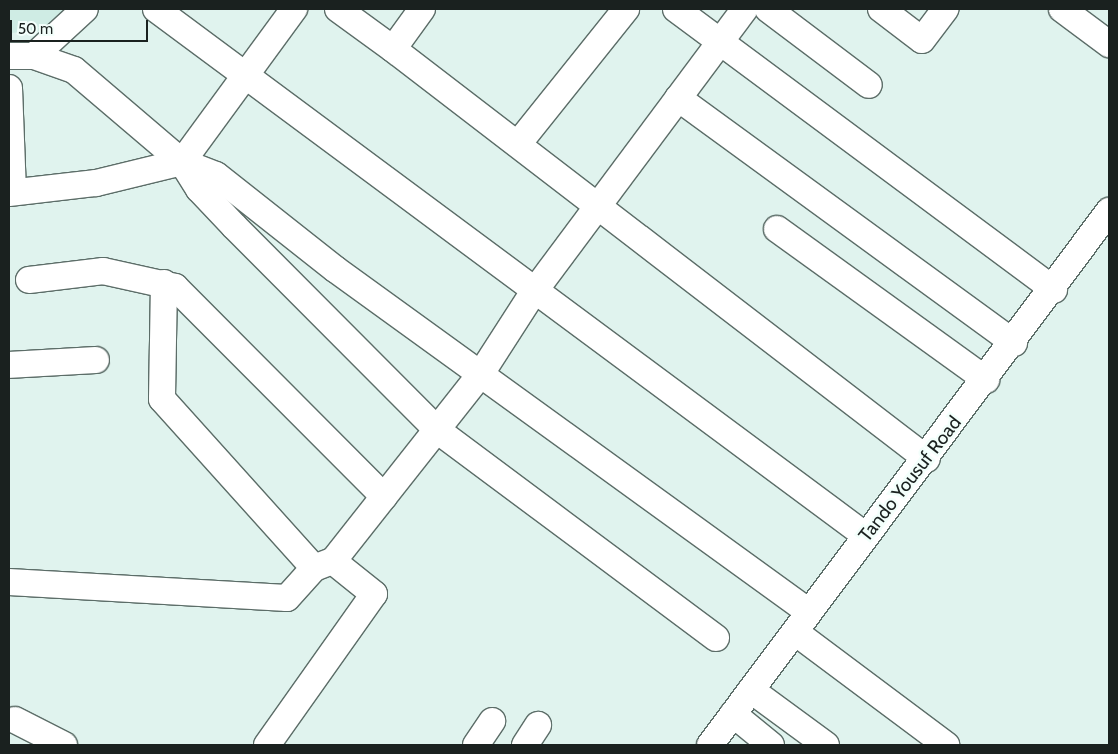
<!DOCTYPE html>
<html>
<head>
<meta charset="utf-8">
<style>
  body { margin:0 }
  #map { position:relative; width:1118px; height:754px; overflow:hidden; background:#e0f3ee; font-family:Cabin,sans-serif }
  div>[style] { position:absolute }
  .built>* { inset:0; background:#cfece4 }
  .roads { filter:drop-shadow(1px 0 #5c6d68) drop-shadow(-1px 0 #5c6d68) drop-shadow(0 1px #5c6d68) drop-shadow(0 -1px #5c6d68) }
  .minor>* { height:26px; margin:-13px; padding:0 13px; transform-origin:13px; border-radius:13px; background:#fff }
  span { translate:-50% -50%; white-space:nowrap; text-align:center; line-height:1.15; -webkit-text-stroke:5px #f3fffb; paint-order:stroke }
  .street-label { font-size:19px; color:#1a211f }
  .frame { position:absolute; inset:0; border:10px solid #1a211f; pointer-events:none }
  .scale { position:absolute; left:10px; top:20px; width:138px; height:22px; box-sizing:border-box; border:2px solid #1a211f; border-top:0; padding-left:6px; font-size:15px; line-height:18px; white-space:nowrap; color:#1a211f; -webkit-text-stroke:4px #f3fffb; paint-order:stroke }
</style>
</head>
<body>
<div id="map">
  <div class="built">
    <div style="clip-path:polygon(9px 9px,76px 9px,64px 30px,9px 33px)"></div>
  </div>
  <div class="roads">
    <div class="minor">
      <div style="left:156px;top:9px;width:884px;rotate:36.58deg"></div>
      <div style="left:338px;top:9px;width:68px;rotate:36deg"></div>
      <div style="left:422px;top:9px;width:49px;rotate:125.9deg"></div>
      <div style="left:393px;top:49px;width:673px;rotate:37.52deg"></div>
      <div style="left:676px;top:9px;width:471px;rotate:36.6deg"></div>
      <div style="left:768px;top:9px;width:126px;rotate:37deg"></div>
      <div style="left:881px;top:9px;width:51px;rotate:37.1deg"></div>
      <div style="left:922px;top:40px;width:39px;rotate:-53deg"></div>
      <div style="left:1062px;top:9px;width:59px;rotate:36.7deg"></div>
      <div style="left:9px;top:56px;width:25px"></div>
      <div style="left:34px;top:56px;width:69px;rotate:-42.7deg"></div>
      <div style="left:34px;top:56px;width:42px;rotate:19.3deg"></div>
      <div style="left:74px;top:70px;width:142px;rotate:40.4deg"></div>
      <div style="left:182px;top:162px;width:32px;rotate:58deg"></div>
      <div style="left:199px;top:189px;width:51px;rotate:46.6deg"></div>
      <div style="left:234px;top:226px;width:288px;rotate:45.1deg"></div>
      <div style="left:437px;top:430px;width:348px;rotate:36.7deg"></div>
      <div style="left:9px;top:88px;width:104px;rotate:87.8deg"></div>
      <div style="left:678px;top:98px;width:416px;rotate:36.1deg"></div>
      <div style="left:518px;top:144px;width:173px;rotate:-51.3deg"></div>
      <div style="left:182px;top:162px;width:36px;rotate:21deg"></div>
      <div style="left:216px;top:175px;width:152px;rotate:38.3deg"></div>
      <div style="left:335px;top:269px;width:585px;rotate:35.89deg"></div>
      <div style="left:9px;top:193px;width:88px;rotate:-6.6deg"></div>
      <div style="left:96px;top:183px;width:89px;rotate:-13.7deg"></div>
      <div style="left:182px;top:162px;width:190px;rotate:-53.8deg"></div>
      <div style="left:777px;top:229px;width:258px;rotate:35.8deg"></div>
      <div style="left:29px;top:280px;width:75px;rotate:-6.9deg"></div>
      <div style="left:103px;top:271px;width:74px;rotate:12.5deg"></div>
      <div style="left:175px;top:287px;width:296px;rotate:45.1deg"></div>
      <div style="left:164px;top:283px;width:116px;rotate:91deg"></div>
      <div style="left:162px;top:399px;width:227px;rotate:48deg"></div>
      <div style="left:9px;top:365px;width:87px;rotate:-3.3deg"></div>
      <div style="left:9px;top:582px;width:278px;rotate:3.3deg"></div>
      <div style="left:287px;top:598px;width:40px;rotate:-48deg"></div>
      <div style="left:314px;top:568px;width:17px;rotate:-21deg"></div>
      <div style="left:795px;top:632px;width:189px;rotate:36.8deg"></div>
      <div style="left:751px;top:690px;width:93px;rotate:36.3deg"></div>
      <div style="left:733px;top:714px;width:49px;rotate:39.2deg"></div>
      <div style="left:15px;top:720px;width:55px;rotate:27deg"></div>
      <div style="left:267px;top:745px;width:185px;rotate:-54.7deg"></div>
      <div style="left:374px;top:594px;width:53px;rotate:-141.2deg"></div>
      <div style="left:333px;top:561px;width:241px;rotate:-51.7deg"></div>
      <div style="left:482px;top:372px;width:94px;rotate:-57.2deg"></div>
      <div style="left:533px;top:293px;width:354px;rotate:-53.3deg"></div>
      <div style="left:476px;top:745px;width:29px;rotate:-56deg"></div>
      <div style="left:525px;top:745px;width:24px;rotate:-57deg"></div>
      <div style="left:710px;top:745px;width:667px;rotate:-53.23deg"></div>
    </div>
  </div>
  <div class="street-label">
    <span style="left:910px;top:479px;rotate:-52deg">Tando Yousuf Road</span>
  </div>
  <div class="frame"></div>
  <div class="scale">50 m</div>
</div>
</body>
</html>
